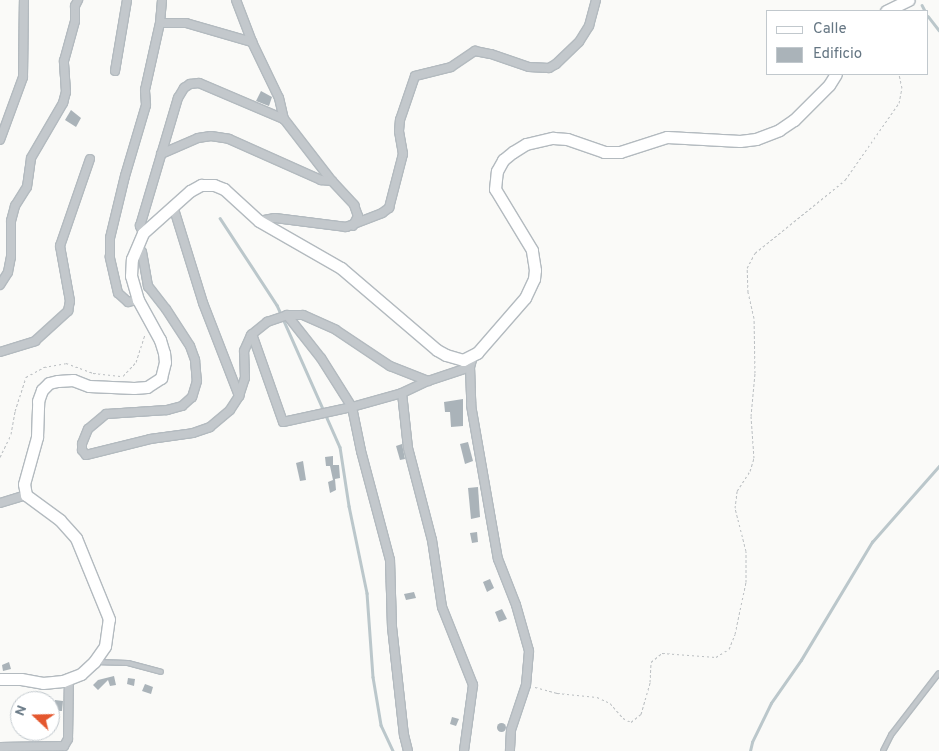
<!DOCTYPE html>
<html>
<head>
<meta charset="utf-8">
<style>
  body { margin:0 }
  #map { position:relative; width:939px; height:751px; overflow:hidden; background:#fafaf8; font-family:Overpass,sans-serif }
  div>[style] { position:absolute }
  .stream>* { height:2.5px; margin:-1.25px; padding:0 1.25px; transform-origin:1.25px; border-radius:1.25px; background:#bbc7cb }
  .building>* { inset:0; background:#aab3b9 }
  .round { border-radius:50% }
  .path>* { height:1px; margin-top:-0.5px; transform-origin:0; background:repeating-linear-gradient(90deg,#bbbfc2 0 2.5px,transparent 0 5px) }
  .roads { filter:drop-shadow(1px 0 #b3babf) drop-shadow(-1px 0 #b3babf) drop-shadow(0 1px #b3babf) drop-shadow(0 -1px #b3babf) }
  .lane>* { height:4px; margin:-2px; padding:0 2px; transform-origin:2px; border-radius:2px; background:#c3c8cc }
  .street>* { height:8px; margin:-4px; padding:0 4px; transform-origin:4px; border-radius:4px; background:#c3c8cc }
  .secondary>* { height:11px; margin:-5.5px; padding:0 5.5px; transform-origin:5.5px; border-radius:5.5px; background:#fff }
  span { translate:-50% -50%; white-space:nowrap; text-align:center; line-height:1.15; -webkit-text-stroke:5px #fff; paint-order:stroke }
  .legend { position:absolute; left:766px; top:10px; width:162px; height:65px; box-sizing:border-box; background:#fff; border:1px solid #c1c8cd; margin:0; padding:6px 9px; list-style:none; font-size:15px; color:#657683 }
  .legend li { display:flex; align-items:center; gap:10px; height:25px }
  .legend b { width:25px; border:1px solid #c1c8cd }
  .north { position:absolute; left:10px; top:691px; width:50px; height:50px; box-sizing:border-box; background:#fff; border:1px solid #c1c8cd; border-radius:50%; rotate:291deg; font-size:14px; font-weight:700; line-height:20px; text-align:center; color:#657683 }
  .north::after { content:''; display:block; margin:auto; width:18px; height:22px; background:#e4572e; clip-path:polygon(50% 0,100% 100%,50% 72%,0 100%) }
</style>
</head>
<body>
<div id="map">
  <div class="stream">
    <div style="left:922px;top:5px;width:7px;rotate:63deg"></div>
    <div style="left:928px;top:16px;width:18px;rotate:52deg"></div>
    <div style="left:220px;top:218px;width:104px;rotate:56.8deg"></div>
    <div style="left:277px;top:305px;width:155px;rotate:66.1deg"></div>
    <div style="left:340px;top:447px;width:60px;rotate:81.3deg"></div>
    <div style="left:349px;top:506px;width:89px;rotate:78.3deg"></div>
    <div style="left:367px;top:593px;width:84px;rotate:85.9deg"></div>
    <div style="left:373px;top:677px;width:49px;rotate:80.5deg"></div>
    <div style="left:381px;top:725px;width:29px;rotate:65deg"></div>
    <div style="left:750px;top:751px;width:9px;rotate:-77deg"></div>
    <div style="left:752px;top:742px;width:43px;rotate:-64deg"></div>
    <div style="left:771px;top:703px;width:52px;rotate:-55.1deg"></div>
    <div style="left:801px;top:660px;width:138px;rotate:-59deg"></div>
    <div style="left:872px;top:542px;width:101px;rotate:-48.6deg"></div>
  </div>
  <div class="building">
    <div style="clip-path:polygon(261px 91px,272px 97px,269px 106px,256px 101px)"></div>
    <div style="clip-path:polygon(71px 110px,81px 118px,76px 127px,65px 120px)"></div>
    <div style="clip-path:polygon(463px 399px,463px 426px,451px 427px,450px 412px,445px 412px,444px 402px)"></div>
    <div style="clip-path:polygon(468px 442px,473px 461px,465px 464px,460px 444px)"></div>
    <div style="clip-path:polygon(402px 444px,405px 459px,400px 460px,396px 446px)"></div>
    <div style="clip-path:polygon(333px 456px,333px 465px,339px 465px,340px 478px,335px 479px,336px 490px,330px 493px,328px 482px,333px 480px,330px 466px,326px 466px,325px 457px)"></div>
    <div style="clip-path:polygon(303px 461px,306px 480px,300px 481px,296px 463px)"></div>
    <div style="clip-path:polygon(478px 487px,480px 517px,471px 519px,468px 488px)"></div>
    <div style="clip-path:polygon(477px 532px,478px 542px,472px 543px,470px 533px)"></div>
    <div style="clip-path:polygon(490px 579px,494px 588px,487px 592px,483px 582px)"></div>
    <div style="clip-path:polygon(414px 592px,416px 598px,406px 600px,404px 594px)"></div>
    <div style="clip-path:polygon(502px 609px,507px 619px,499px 622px,495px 612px)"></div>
    <div style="clip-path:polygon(9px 662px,11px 669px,3px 671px,2px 665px)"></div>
    <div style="clip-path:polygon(114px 676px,116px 685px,110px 686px,108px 680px,98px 690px,93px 685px,98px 680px)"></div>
    <div style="clip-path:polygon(128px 678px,135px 679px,134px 686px,127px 684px)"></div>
    <div style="clip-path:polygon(145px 684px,153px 687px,151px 694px,142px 691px)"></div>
    <div style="clip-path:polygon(55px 700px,63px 701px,62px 711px,54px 711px)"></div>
    <div style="clip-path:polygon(452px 717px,459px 719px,456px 726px,450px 724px)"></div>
    <div class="round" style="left:496.5px;top:722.5px;width:9px;height:9px"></div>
  </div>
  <div class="path">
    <div style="left:0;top:457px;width:25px;rotate:-64deg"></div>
    <div style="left:11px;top:434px;width:23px;rotate:-80deg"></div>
    <div style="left:15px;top:411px;width:36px;rotate:-72deg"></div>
    <div style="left:26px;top:377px;width:21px;rotate:-29deg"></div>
    <div style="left:44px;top:367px;width:22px;rotate:-10deg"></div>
    <div style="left:66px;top:363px;width:29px;rotate:20deg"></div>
    <div style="left:93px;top:373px;width:30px;rotate:6deg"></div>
    <div style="left:123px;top:376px;width:19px;rotate:-47deg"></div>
    <div style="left:136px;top:362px;width:29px;rotate:-72deg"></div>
    <div style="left:535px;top:687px;width:23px;rotate:15deg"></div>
    <div style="left:557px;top:693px;width:40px;rotate:5.7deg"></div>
    <div style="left:597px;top:697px;width:14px;rotate:25deg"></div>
    <div style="left:610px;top:703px;width:20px;rotate:49deg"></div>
    <div style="left:623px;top:718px;width:9px;rotate:27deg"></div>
    <div style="left:631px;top:722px;width:13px;rotate:-39deg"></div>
    <div style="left:641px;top:714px;width:33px;rotate:-74deg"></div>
    <div style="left:650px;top:682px;width:20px;rotate:-87deg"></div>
    <div style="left:651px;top:662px;width:14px;rotate:-39deg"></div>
    <div style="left:662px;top:653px;width:54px;rotate:4.2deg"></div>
    <div style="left:716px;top:657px;width:15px;rotate:-32deg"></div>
    <div style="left:729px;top:649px;width:16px;rotate:-68deg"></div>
    <div style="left:735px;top:634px;width:53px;rotate:-78.1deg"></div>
    <div style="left:746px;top:582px;width:31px;rotate:-90deg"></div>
    <div style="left:746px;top:551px;width:44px;rotate:-104.3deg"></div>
    <div style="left:735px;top:508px;width:17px;rotate:-83deg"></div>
    <div style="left:737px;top:491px;width:24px;rotate:-57deg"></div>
    <div style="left:750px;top:471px;width:14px;rotate:-73deg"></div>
    <div style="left:754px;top:458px;width:42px;rotate:-94.1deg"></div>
    <div style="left:751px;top:416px;width:43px;rotate:-84.7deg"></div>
    <div style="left:755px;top:373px;width:55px;rotate:-91deg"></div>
    <div style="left:754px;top:318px;width:27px;rotate:-103deg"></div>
    <div style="left:748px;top:292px;width:24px;rotate:-92deg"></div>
    <div style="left:747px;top:268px;width:17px;rotate:-62deg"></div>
    <div style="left:755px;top:253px;width:116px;rotate:-39deg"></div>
    <div style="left:845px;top:180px;width:94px;rotate:-55deg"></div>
    <div style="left:899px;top:103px;width:15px;rotate:-79deg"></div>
    <div style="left:902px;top:88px;width:14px;rotate:-102deg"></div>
  </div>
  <div class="roads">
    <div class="lane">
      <div style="left:96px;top:662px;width:32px;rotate:2deg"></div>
      <div style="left:128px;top:663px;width:34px;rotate:15deg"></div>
      <div style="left:883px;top:751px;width:18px;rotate:-63deg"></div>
      <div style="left:891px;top:735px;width:78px;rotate:-52.3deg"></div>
    </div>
    <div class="street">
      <div style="left:236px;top:0;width:45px;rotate:69.1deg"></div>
      <div style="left:252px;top:42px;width:62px;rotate:64.3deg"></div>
      <div style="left:279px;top:98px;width:22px;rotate:77deg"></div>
      <div style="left:284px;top:119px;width:78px;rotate:52.3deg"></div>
      <div style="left:332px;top:181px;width:33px;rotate:47deg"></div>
      <div style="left:354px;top:205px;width:12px;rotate:70deg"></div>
      <div style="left:358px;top:216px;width:11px;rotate:117deg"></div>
      <div style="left:160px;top:23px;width:26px"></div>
      <div style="left:186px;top:23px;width:69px;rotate:16.1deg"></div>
      <div style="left:115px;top:71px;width:72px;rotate:-80.4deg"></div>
      <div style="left:0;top:140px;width:67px;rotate:-69.9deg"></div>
      <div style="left:23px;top:77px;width:77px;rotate:-89.3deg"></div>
      <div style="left:161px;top:154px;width:40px;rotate:-23.4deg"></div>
      <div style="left:198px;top:138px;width:13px;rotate:-9deg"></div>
      <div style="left:211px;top:136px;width:18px;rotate:9deg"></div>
      <div style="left:229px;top:139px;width:101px;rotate:24deg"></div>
      <div style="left:321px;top:180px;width:11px;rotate:5deg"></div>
      <div style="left:173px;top:206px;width:102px;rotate:72.8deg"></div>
      <div style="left:203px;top:303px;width:100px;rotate:68.8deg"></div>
      <div style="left:259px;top:221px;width:16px;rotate:-11deg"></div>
      <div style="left:275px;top:218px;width:72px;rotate:7.2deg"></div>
      <div style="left:346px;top:227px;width:39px;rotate:-21deg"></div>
      <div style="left:382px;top:213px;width:9px;rotate:-36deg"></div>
      <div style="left:389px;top:208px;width:56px;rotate:-75.5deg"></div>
      <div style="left:403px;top:154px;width:23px;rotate:-100deg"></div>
      <div style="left:399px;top:131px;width:11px;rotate:-85deg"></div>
      <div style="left:400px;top:120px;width:46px;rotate:-71.2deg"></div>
      <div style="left:415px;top:76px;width:37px;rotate:-14deg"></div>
      <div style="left:451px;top:67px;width:29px;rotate:-34deg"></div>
      <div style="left:475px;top:51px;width:16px;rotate:11deg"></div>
      <div style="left:491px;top:54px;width:40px;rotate:18.9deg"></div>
      <div style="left:529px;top:67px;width:20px;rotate:3deg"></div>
      <div style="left:549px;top:68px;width:8px;rotate:-30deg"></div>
      <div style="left:556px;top:64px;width:32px;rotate:-44deg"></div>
      <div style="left:579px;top:42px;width:19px;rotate:-58deg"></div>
      <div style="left:589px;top:26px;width:27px;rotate:-75deg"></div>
      <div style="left:143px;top:233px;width:8px;rotate:-113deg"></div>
      <div style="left:140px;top:226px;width:134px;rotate:-73.5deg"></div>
      <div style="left:178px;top:98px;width:12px;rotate:-59deg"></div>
      <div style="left:184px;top:88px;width:7px;rotate:-34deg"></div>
      <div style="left:190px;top:84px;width:9px;rotate:-6deg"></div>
      <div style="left:199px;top:83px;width:92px;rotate:23deg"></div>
      <div style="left:137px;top:248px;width:6px;rotate:39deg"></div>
      <div style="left:142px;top:252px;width:35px;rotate:80deg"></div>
      <div style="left:148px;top:286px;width:29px;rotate:52deg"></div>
      <div style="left:166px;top:309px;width:44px;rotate:57deg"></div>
      <div style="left:190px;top:346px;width:15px;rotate:70deg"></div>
      <div style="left:195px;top:360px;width:21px;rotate:85deg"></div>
      <div style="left:197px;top:381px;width:17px;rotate:107deg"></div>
      <div style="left:192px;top:397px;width:13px;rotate:138deg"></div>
      <div style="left:182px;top:406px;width:16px;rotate:165deg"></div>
      <div style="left:167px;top:410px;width:61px;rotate:176.2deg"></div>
      <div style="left:106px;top:414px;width:23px;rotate:140deg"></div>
      <div style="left:88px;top:429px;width:16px;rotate:112deg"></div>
      <div style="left:82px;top:444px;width:6px;rotate:90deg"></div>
      <div style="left:82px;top:450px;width:6px;rotate:51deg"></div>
      <div style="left:86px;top:455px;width:66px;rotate:-14deg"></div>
      <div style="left:150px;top:439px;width:43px;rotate:-7.9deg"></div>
      <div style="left:193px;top:433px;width:18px;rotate:-19deg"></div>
      <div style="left:210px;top:427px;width:26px;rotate:-40deg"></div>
      <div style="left:230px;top:410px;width:17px;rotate:-57deg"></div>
      <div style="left:239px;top:396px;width:19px;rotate:-72deg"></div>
      <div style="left:245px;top:378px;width:27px;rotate:-92deg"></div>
      <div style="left:244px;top:351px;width:17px;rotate:-66deg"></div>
      <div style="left:251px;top:335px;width:21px;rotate:-39deg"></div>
      <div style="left:267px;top:322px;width:21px;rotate:-19deg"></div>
      <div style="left:287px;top:315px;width:16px"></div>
      <div style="left:303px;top:315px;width:36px;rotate:24deg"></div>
      <div style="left:336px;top:330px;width:65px;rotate:33.7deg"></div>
      <div style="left:390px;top:366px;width:41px;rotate:21.5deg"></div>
      <div style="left:0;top:285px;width:15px;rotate:-58deg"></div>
      <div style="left:8px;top:272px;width:15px;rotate:-79deg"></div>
      <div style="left:11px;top:257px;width:36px;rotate:-90deg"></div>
      <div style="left:11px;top:221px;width:16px;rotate:-75deg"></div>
      <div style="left:15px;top:206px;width:22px;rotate:-58deg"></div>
      <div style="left:27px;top:187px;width:29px;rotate:-82deg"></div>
      <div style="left:31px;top:158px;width:64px;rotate:-59.8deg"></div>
      <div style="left:63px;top:103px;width:11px;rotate:-75deg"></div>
      <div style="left:66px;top:92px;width:31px;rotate:-94deg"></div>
      <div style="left:64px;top:61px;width:41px;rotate:-74.6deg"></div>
      <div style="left:75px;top:21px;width:15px;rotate:-90deg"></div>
      <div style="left:75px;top:6px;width:7px;rotate:-63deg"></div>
      <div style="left:138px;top:300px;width:10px;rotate:169deg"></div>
      <div style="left:128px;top:302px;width:13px;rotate:-138deg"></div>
      <div style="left:118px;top:293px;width:37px;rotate:-103deg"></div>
      <div style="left:110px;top:257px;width:19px;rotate:-90deg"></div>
      <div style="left:110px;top:238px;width:64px;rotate:-76.4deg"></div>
      <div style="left:125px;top:176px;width:74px;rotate:-73.5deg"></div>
      <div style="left:146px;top:105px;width:15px;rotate:-94deg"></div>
      <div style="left:145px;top:90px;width:69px;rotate:-77.4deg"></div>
      <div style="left:160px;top:23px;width:23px;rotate:-85deg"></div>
      <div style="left:287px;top:315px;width:55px;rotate:51.7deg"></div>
      <div style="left:321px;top:358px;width:58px;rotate:57.7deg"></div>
      <div style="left:352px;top:407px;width:45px;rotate:78.4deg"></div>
      <div style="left:361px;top:451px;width:113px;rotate:75.1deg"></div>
      <div style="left:390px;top:560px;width:67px;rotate:88.3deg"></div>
      <div style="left:392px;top:627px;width:109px;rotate:83.7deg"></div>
      <div style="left:404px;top:735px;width:16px;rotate:76deg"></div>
      <div style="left:252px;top:334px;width:93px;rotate:70.6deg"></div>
      <div style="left:283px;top:422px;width:71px;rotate:-12.3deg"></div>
      <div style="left:352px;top:407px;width:52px;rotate:-15.6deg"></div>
      <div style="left:402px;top:393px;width:29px;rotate:-25deg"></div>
      <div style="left:428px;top:381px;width:44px;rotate:-18.4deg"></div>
      <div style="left:0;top:352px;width:37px;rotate:-17deg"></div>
      <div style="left:35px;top:341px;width:45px;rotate:-42.3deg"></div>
      <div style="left:68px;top:311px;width:10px;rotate:-79deg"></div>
      <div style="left:70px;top:301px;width:56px;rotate:-100.3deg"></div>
      <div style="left:60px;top:246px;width:92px;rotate:-71deg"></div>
      <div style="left:473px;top:356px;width:11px;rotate:105deg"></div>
      <div style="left:470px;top:367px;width:38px;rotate:88deg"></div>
      <div style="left:471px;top:405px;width:156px;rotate:80.1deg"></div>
      <div style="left:498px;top:559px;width:49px;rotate:68.6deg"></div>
      <div style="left:516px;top:605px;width:48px;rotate:74.2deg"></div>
      <div style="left:529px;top:651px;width:34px;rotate:95deg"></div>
      <div style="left:526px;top:685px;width:47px;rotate:108.4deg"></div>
      <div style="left:511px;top:730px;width:21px;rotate:93deg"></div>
      <div style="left:402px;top:393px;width:55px;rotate:83.8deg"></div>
      <div style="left:408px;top:448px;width:95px;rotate:75.4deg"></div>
      <div style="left:432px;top:540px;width:68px;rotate:81.5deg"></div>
      <div style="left:442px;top:607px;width:84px;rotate:68.3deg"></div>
      <div style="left:473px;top:685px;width:67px;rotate:97.8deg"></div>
      <div style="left:0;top:503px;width:27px;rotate:-17deg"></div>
      <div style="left:0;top:747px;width:64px;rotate:-0.9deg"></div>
      <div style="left:64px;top:746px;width:8px;rotate:-60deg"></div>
      <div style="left:68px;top:739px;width:61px;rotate:-89.1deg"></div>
    </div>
    <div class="secondary">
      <div style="left:886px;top:11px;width:25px;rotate:-26deg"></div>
      <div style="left:0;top:679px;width:21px"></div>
      <div style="left:21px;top:679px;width:22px;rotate:10deg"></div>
      <div style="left:43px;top:683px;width:20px;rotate:-6deg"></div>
      <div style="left:63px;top:681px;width:19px;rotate:-21deg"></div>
      <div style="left:81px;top:674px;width:18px;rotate:-43deg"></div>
      <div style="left:94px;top:662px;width:19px;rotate:-55deg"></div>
      <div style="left:105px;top:646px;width:27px;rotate:-82deg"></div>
      <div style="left:109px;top:619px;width:87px;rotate:-112.2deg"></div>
      <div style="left:76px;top:538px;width:24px;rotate:-132deg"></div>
      <div style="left:60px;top:520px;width:42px;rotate:-143.7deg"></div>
      <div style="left:26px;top:495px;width:11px;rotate:-100deg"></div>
      <div style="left:24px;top:484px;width:49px;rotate:-74.5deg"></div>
      <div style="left:37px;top:437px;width:36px;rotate:-88deg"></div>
      <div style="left:38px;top:401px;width:12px;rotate:-70deg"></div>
      <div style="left:42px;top:390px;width:10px;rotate:-45deg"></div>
      <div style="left:49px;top:383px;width:9px;rotate:-13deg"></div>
      <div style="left:58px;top:381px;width:15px;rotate:-4deg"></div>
      <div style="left:73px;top:380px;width:17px;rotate:21deg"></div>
      <div style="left:89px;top:386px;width:45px;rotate:2.5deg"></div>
      <div style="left:134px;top:388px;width:13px;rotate:-4deg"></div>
      <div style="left:147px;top:387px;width:17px;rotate:-33deg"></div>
      <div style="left:161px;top:378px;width:16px;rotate:-76deg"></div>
      <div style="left:165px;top:362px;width:9px;rotate:-96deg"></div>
      <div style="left:164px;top:353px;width:14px;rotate:-107deg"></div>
      <div style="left:160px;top:340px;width:46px;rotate:-118.8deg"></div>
      <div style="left:138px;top:300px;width:25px;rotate:-106deg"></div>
      <div style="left:131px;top:276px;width:17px;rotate:-87deg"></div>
      <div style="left:132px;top:259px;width:28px;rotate:-67deg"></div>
      <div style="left:143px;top:233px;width:63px;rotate:-41.8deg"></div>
      <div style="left:190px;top:191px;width:13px;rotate:-29deg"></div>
      <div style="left:201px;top:185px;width:13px"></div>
      <div style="left:214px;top:185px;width:11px;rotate:22deg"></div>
      <div style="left:224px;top:189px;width:47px;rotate:42.4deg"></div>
      <div style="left:259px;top:221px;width:95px;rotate:29.8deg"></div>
      <div style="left:341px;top:268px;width:126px;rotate:40.5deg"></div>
      <div style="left:437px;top:350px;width:10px;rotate:29deg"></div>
      <div style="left:446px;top:355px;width:18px;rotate:16deg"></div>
      <div style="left:463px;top:360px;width:16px;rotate:-27deg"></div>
      <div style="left:477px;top:353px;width:73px;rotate:-48.9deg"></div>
      <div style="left:525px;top:298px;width:21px;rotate:-65deg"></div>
      <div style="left:534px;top:279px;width:9px;rotate:-84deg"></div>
      <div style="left:535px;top:270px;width:20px;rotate:-99deg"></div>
      <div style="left:532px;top:250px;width:71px;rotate:-121.2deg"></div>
      <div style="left:495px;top:189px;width:18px;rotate:-84deg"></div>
      <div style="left:497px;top:171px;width:13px;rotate:-61deg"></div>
      <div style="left:503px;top:160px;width:13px;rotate:-39deg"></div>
      <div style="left:513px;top:152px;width:15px;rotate:-32deg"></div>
      <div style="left:526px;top:144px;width:28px;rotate:-13deg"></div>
      <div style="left:553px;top:138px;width:14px;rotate:4deg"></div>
      <div style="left:567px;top:139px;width:39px;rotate:19deg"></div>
      <div style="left:604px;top:152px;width:16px"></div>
      <div style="left:620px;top:152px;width:49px;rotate:-17.7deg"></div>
      <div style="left:667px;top:137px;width:73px;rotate:3.1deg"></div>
      <div style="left:740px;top:141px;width:16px;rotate:-7deg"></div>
      <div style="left:756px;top:139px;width:25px;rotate:-21deg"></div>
      <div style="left:779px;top:130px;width:18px;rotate:-34deg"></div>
      <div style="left:794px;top:120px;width:49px;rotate:-45deg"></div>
      <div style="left:829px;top:85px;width:13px;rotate:-58deg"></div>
    </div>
  </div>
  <ul class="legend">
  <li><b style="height:6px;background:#fff"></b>Calle</li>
  <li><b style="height:14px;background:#aab3b9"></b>Edificio</li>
  </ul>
  <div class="north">N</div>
</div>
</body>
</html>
